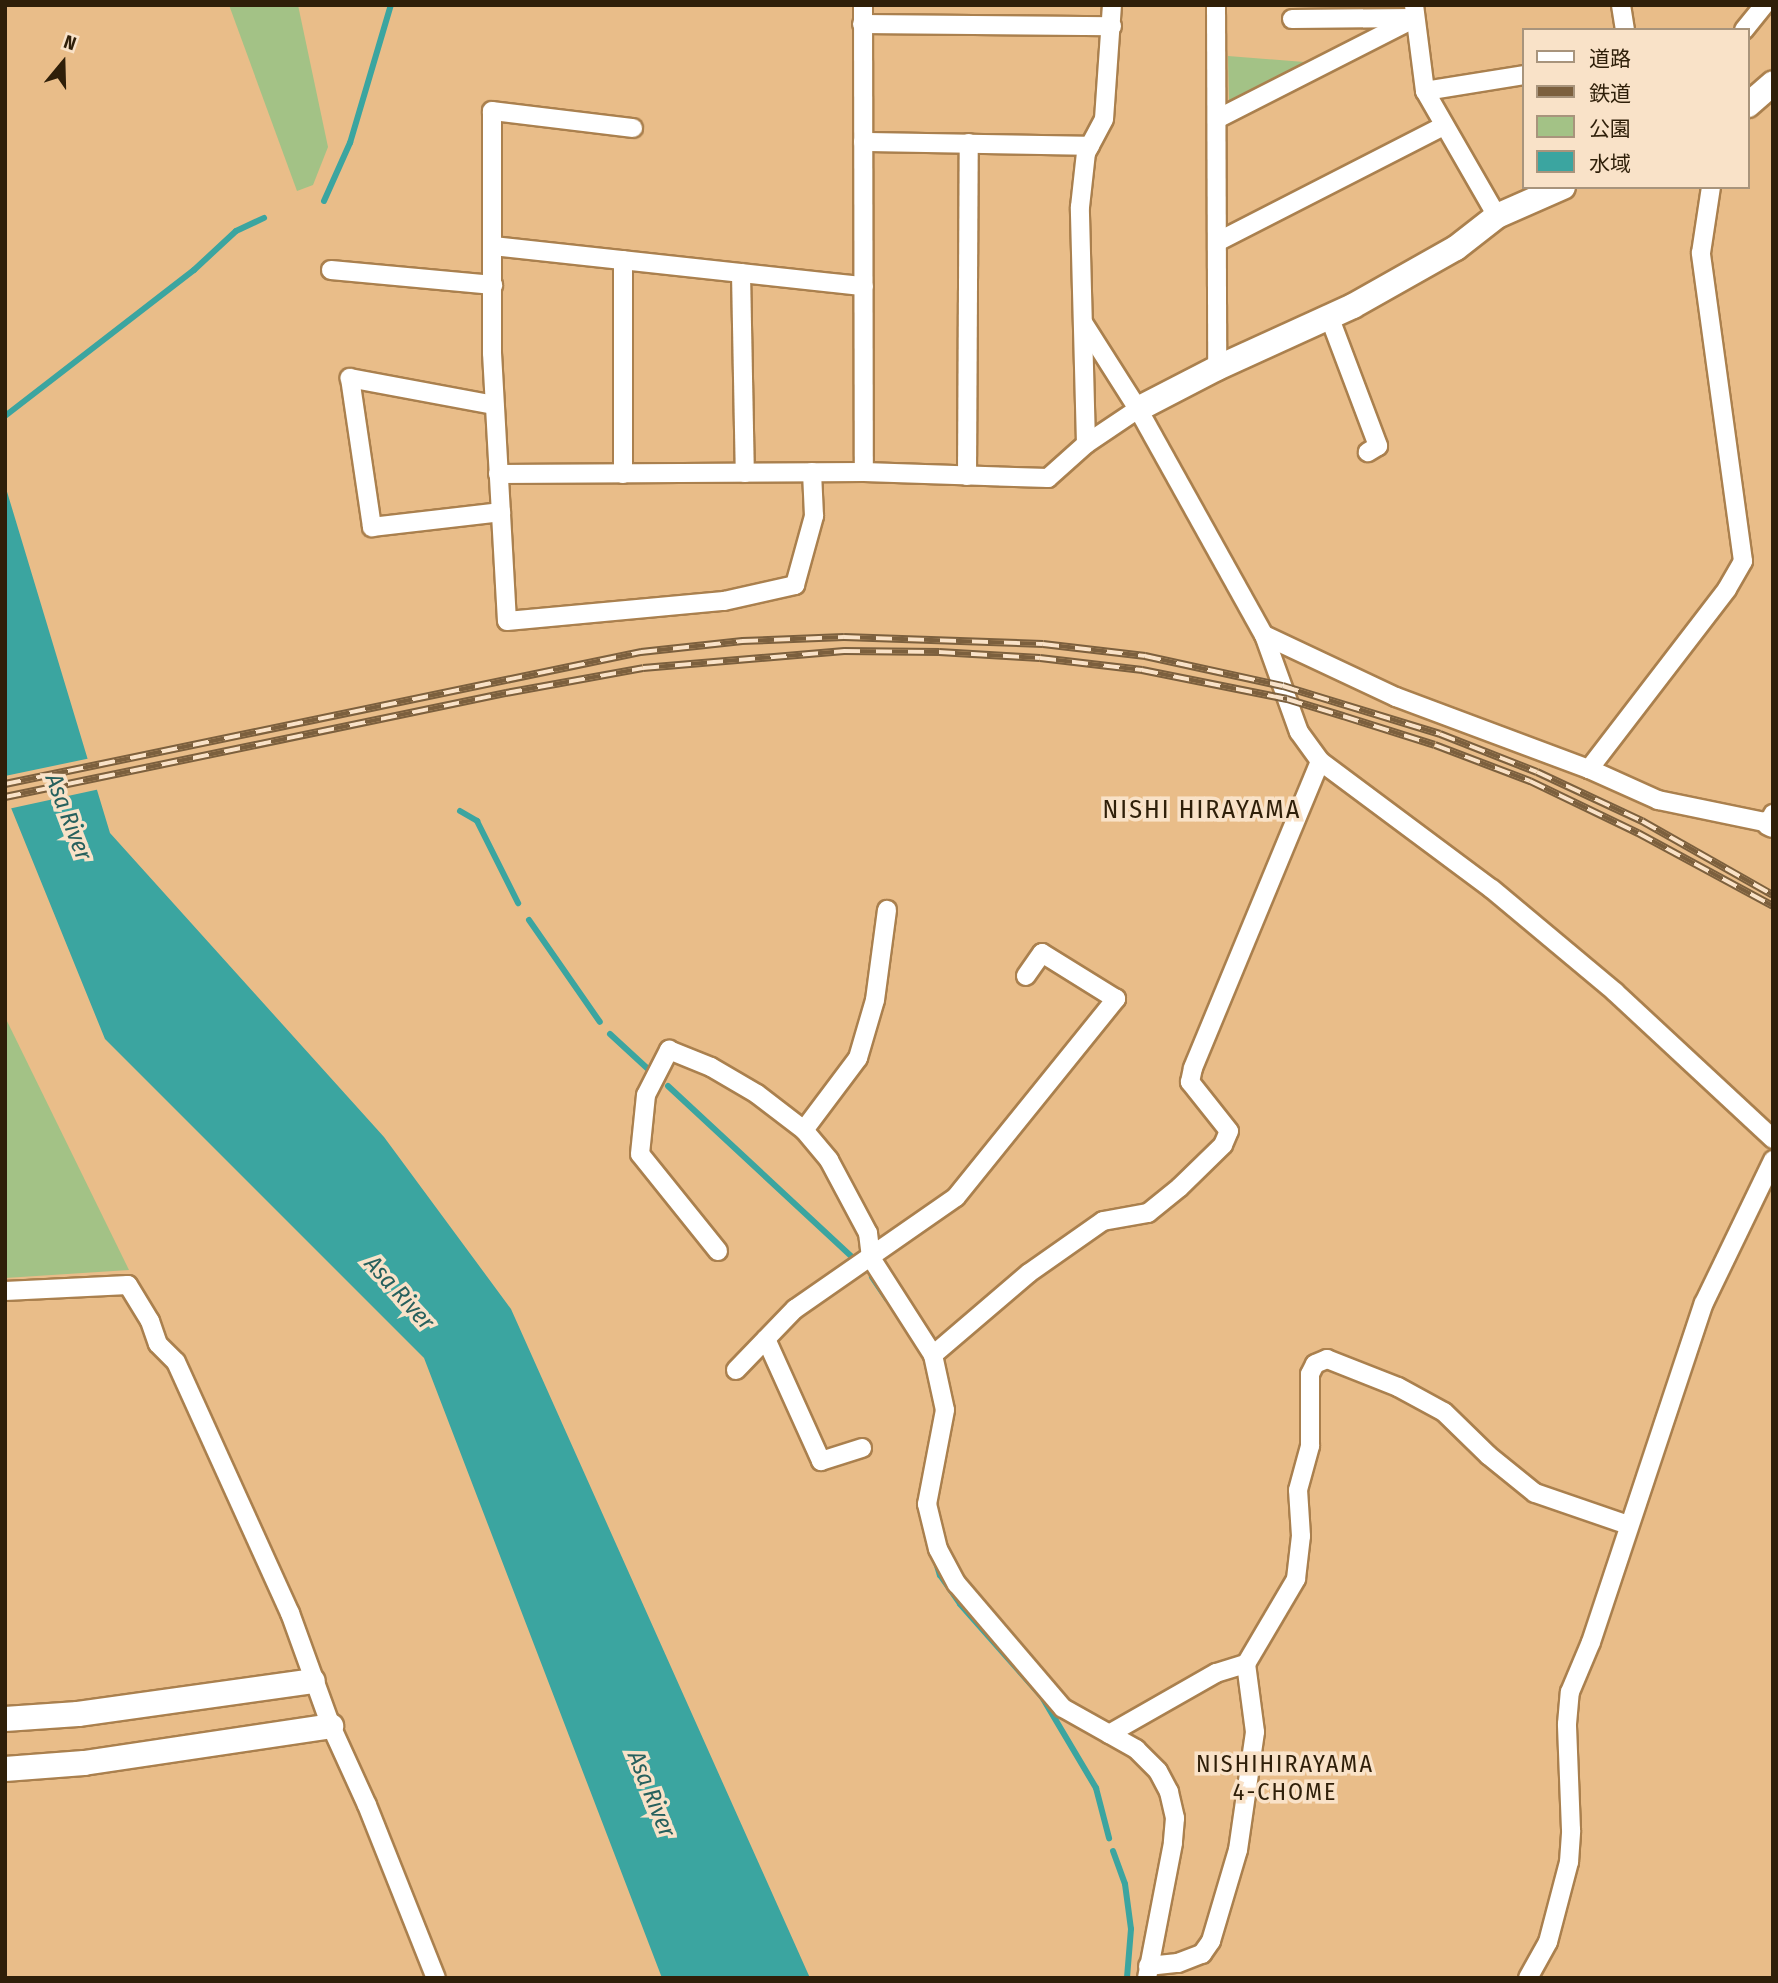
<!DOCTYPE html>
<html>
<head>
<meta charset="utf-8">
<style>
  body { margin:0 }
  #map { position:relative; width:1778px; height:1983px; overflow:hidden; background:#e9bd89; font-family:"Fira Sans Condensed","Noto Sans JP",sans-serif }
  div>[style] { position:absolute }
  .green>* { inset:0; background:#a3c286 }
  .water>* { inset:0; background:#3ba5a0 }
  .pier>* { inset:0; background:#e9bd89 }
  .stream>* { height:6px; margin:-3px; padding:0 3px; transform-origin:3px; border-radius:3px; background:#3ba5a0 }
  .roads { filter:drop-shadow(2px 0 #aa804e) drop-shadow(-2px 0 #aa804e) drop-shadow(0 2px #aa804e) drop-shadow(0 -2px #aa804e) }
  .street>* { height:18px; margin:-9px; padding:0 9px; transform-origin:9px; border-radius:9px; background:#fff }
  .secondary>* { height:24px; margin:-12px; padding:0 12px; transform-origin:12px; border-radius:12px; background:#fff }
  .rail>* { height:8px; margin-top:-4px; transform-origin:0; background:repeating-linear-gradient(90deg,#f9e2c8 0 16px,#7c603e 0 32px); box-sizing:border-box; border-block:2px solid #7c603e }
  span { translate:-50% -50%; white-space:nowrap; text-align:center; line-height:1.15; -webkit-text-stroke:7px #f9e2c8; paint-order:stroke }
  .water-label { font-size:24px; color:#27605d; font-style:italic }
  .neighbourhood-label { font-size:24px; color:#2f1f09; letter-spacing:2px }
  .quarter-label { font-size:26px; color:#2f1f09; letter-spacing:2px }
  .frame { position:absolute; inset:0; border:7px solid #2f1f09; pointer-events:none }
  .legend { position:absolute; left:1522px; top:28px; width:228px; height:161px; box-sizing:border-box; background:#f9e2c8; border:2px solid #a8947c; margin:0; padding:9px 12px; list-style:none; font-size:21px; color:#2f1f09 }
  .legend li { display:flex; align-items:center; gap:14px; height:35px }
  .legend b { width:35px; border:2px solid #a8947c }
  .north { position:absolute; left:28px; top:28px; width:70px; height:70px; -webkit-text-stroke:5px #f9e2c8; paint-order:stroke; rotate:19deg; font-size:19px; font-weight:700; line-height:28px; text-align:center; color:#2f1f09 }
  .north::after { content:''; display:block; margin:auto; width:24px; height:32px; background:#2f1f09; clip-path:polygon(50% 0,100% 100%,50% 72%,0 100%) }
</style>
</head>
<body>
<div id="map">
  <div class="green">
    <div style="clip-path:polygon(229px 5px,298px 5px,328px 147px,313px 185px,297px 191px)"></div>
    <div style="clip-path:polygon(1228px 56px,1317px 63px,1229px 102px)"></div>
    <div style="clip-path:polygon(5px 1017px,129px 1270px,5px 1278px)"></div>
  </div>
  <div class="water">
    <div style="clip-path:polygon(5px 485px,110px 833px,384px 1137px,511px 1309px,810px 1978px,662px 1978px,424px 1358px,105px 1039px,5px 793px)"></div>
  </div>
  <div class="pier">
    <div style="clip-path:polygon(91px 758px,100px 789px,8px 809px,5px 776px)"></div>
  </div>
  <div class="stream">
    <div style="left:324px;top:201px;width:64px;rotate:-65.9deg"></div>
    <div style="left:350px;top:143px;width:144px;rotate:-73.5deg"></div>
    <div style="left:5px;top:416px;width:239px;rotate:-37.7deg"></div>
    <div style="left:194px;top:270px;width:57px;rotate:-42.9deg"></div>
    <div style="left:236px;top:231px;width:31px;rotate:-25deg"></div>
    <div style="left:460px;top:811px;width:20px;rotate:30deg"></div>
    <div style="left:477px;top:821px;width:92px;rotate:63.4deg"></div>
    <div style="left:529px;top:920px;width:124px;rotate:55.2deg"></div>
    <div style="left:610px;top:1034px;width:52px;rotate:42.6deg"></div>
    <div style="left:668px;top:1086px;width:254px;rotate:42.9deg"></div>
    <div style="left:872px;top:1277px;width:27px;rotate:56deg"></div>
    <div style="left:935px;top:1559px;width:17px;rotate:73deg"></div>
    <div style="left:940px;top:1575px;width:35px;rotate:55deg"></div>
    <div style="left:960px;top:1604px;width:124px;rotate:48.6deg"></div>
    <div style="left:1042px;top:1697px;width:106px;rotate:59.3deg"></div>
    <div style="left:1096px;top:1788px;width:52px;rotate:75.4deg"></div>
    <div style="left:1113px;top:1851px;width:35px;rotate:70deg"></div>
    <div style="left:1125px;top:1884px;width:45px;rotate:82.4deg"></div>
    <div style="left:1131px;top:1929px;width:49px;rotate:94.7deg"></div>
  </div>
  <div class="roads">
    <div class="street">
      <div style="left:863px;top:5px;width:467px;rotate:89.9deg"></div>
      <div style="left:1216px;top:5px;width:363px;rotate:89.8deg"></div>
      <div style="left:1414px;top:5px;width:87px;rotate:82.7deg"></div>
      <div style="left:1425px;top:91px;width:144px;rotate:60.1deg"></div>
      <div style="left:1621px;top:5px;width:25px;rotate:81deg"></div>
      <div style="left:1292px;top:19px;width:120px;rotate:-0.5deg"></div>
      <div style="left:862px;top:24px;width:250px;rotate:0.5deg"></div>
      <div style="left:1744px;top:30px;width:32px;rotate:-51deg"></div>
      <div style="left:1425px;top:91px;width:100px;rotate:-9.2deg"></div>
      <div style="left:1217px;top:119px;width:222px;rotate:-27deg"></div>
      <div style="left:633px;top:128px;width:142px;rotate:-173.1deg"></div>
      <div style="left:492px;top:111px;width:242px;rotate:90deg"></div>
      <div style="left:492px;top:353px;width:268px;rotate:86.8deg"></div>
      <div style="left:507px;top:621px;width:218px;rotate:-5.3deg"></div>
      <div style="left:724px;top:601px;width:73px;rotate:-12.7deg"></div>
      <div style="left:795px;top:585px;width:72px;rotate:-74.6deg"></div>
      <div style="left:814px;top:516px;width:44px;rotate:-92.6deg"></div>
      <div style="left:863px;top:142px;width:227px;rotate:1deg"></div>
      <div style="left:1217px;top:242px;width:255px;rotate:-27.1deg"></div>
      <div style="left:493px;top:246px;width:373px;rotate:6.2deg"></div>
      <div style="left:331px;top:270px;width:163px;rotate:5.3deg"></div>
      <div style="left:741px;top:273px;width:200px;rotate:88.9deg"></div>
      <div style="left:1329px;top:316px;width:139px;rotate:69.3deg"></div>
      <div style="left:1378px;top:446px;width:12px;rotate:149deg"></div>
      <div style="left:1084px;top:324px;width:101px;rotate:57.6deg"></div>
      <div style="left:1138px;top:409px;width:259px;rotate:60.9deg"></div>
      <div style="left:1264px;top:635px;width:146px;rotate:25.2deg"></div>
      <div style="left:1396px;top:697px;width:206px;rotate:20.5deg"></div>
      <div style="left:1589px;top:769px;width:76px;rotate:24.2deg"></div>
      <div style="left:1658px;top:800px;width:113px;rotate:11.7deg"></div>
      <div style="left:1769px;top:823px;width:10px;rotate:-66deg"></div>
      <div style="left:494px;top:405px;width:147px;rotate:-169.4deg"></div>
      <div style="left:350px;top:378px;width:151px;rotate:81.6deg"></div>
      <div style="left:372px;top:527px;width:130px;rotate:-6.6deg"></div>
      <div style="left:1086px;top:444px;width:237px;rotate:-91.5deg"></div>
      <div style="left:1080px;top:207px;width:54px;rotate:-83.7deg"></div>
      <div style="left:1086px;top:153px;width:38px;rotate:-62deg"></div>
      <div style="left:1104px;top:119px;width:114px;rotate:-86deg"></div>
      <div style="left:498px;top:474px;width:366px;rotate:-0.3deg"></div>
      <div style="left:864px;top:472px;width:184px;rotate:1.9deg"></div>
      <div style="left:1048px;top:478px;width:51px;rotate:-41.8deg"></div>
      <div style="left:1086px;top:444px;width:63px;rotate:-33.9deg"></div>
      <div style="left:623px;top:474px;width:214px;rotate:-90deg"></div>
      <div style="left:967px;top:476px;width:333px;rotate:-89.7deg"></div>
      <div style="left:1264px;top:635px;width:103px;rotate:70.2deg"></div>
      <div style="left:1299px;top:732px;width:36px;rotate:54deg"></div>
      <div style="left:1320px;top:761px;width:214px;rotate:36.7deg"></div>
      <div style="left:1492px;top:889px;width:160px;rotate:39.9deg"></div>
      <div style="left:1615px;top:992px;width:216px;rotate:42.9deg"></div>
      <div style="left:1589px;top:769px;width:227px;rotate:-52.5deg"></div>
      <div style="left:1727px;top:589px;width:32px;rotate:-60deg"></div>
      <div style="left:1743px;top:561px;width:311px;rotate:-97.8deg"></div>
      <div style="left:1701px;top:253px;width:67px;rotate:-81.4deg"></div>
      <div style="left:804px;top:1130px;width:90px;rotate:-53.1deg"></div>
      <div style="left:858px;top:1058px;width:60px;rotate:-73.7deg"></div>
      <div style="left:875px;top:1000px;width:91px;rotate:-82.4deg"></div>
      <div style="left:718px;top:1251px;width:124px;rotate:-128.8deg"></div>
      <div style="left:640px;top:1154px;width:59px;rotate:-84.2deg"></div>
      <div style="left:646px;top:1095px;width:51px;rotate:-62.9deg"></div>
      <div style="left:669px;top:1050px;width:45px;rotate:22deg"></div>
      <div style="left:711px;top:1067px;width:53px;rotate:30.4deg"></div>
      <div style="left:757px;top:1094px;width:59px;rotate:37.5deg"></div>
      <div style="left:804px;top:1130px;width:39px;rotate:50deg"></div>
      <div style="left:829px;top:1160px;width:83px;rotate:61.9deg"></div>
      <div style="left:868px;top:1233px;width:25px;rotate:83deg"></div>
      <div style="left:871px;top:1258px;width:115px;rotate:57.4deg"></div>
      <div style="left:933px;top:1355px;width:56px;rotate:77.7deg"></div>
      <div style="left:945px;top:1410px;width:96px;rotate:100.8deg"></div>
      <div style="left:927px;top:1504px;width:46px;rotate:76.3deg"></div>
      <div style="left:938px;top:1549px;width:40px;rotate:62deg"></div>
      <div style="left:957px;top:1584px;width:163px;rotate:49.5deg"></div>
      <div style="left:1063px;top:1708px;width:84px;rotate:29.3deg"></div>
      <div style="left:1136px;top:1749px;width:31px;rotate:45deg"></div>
      <div style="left:1158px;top:1771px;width:24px;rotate:62deg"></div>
      <div style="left:1169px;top:1792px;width:27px;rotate:77deg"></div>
      <div style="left:1175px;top:1818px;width:25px;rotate:95deg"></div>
      <div style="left:1173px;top:1843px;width:137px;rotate:100.9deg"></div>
      <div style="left:5px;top:1291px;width:123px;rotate:-2.8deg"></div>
      <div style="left:128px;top:1285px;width:42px;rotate:58.6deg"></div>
      <div style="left:150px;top:1321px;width:24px;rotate:71deg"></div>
      <div style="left:158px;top:1344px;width:25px;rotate:45deg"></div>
      <div style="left:176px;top:1362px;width:276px;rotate:65.6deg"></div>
      <div style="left:290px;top:1613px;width:120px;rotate:70.1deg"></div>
      <div style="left:331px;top:1726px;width:87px;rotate:65.5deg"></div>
      <div style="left:367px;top:1805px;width:186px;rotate:68.3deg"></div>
      <div style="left:766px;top:1339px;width:134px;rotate:65.7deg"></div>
      <div style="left:821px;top:1461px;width:43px;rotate:-17.6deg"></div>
      <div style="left:933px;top:1355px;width:126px;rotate:-40.5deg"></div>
      <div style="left:1029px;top:1273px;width:90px;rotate:-35.1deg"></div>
      <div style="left:1103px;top:1221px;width:46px;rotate:-10.1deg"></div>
      <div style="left:1148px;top:1213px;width:41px;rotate:-39.1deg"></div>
      <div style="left:1180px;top:1187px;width:60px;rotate:-44.3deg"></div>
      <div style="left:1223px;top:1145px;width:15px;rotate:-67deg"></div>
      <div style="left:1229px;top:1131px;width:63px;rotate:-128.5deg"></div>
      <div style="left:1190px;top:1082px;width:14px;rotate:-78deg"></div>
      <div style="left:1193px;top:1068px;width:332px;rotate:-67.5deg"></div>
      <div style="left:736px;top:1370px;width:85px;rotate:-46deg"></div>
      <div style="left:795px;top:1309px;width:196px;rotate:-34.8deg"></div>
      <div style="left:956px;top:1197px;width:255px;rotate:-51.1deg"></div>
      <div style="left:1116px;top:999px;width:87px;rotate:-148.1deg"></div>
      <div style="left:1042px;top:953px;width:28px;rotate:125deg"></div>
      <div style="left:1109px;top:1734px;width:123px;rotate:-29.7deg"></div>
      <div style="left:1216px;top:1673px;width:31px;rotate:-17deg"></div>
      <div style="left:1148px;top:1966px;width:30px;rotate:-6deg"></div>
      <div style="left:1178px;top:1963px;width:26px;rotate:-21deg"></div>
      <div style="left:1202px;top:1954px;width:16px;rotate:-55deg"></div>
      <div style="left:1211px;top:1941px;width:95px;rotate:-73.5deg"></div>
      <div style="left:1238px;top:1850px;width:119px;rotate:-81.8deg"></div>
      <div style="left:1255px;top:1732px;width:69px;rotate:-97.5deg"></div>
      <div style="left:1246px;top:1664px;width:99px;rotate:-59.5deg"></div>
      <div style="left:1296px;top:1579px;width:43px;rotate:-83.4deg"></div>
      <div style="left:1301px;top:1536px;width:46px;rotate:-93.7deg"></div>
      <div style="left:1298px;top:1490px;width:46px;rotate:-74.7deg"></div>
      <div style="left:1310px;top:1446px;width:72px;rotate:-90deg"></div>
      <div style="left:1310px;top:1374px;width:11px;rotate:-63deg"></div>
      <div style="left:1315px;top:1364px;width:13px;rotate:-23deg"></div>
      <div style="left:1327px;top:1359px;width:76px;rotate:21.5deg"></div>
      <div style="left:1398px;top:1387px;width:52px;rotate:28.5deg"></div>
      <div style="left:1444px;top:1412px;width:62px;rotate:44.3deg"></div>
      <div style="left:1488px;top:1455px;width:60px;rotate:39deg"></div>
      <div style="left:1535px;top:1493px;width:98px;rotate:19deg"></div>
      <div style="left:1528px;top:1978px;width:41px;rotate:-60.9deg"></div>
      <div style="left:1548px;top:1942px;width:83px;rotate:-75.3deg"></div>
      <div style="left:1569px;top:1862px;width:32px;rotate:-86deg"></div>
      <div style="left:1571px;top:1830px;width:106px;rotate:-92.2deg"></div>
      <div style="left:1567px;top:1724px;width:32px;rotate:-85deg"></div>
      <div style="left:1570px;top:1692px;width:54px;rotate:-67.2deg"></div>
      <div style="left:1591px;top:1642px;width:357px;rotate:-71.6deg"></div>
      <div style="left:1704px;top:1303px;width:159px;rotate:-64.2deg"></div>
    </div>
    <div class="secondary">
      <div style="left:1748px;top:105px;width:33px;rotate:-41deg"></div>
      <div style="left:1138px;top:409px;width:89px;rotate:-27.4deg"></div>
      <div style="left:1217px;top:368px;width:149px;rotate:-24.5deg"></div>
      <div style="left:1353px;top:306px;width:118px;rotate:-29.4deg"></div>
      <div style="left:1456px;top:248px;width:52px;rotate:-38deg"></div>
      <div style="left:1497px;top:216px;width:72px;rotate:-23.7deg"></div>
      <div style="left:1769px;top:823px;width:4px;rotate:27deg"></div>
      <div style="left:5px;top:1719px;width:73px;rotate:-3.9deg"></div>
      <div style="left:78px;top:1714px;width:237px;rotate:-8deg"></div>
      <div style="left:5px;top:1769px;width:79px;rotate:-4.3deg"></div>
      <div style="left:84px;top:1763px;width:250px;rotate:-8.5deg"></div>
    </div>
  </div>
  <div class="rail">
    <div style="left:5px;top:784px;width:650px;rotate:-11.73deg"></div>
    <div style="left:641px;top:652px;width:102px;rotate:-6.2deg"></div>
    <div style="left:742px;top:641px;width:102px;rotate:-2.2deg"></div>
    <div style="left:844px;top:637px;width:199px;rotate:2deg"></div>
    <div style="left:1043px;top:644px;width:103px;rotate:6.7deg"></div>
    <div style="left:1145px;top:656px;width:141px;rotate:12.3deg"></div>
    <div style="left:1283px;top:686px;width:164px;rotate:17deg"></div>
    <div style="left:1440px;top:734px;width:104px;rotate:21.4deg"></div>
    <div style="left:1537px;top:772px;width:116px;rotate:25deg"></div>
    <div style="left:1642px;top:821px;width:150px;rotate:29.5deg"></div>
    <div style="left:5px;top:797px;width:512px;rotate:-11.73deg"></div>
    <div style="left:506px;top:693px;width:139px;rotate:-10.3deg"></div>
    <div style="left:643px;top:668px;width:202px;rotate:-4.8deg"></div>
    <div style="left:844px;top:651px;width:95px;rotate:0.6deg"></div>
    <div style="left:939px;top:652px;width:101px;rotate:3.4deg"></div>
    <div style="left:1040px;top:658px;width:103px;rotate:6.7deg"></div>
    <div style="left:1142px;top:670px;width:148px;rotate:11.3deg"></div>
    <div style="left:1287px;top:699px;width:59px;rotate:16.9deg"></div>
    <div style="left:1343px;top:716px;width:96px;rotate:17.5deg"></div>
    <div style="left:1435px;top:745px;width:102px;rotate:20.8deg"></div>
    <div style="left:1530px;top:781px;width:120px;rotate:25.7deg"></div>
    <div style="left:1638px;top:833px;width:153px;rotate:28.4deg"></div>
  </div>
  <div class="water-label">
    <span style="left:68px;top:817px;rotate:69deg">Asa River</span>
    <span style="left:399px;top:1293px;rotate:48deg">Asa River</span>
    <span style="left:651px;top:1794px;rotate:68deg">Asa River</span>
  </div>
  <div class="neighbourhood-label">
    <span style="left:1285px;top:1779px">NISHIHIRAYAMA<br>4-CHOME</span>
  </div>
  <div class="quarter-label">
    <span style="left:1202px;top:810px">NISHI HIRAYAMA</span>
  </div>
  <div class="frame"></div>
  <ul class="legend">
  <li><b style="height:9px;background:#fff"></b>道路</li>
  <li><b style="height:9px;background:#7c603e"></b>鉄道</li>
  <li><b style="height:19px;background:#a3c286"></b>公園</li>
  <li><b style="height:19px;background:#3ba5a0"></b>水域</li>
  </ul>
  <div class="north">N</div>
</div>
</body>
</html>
